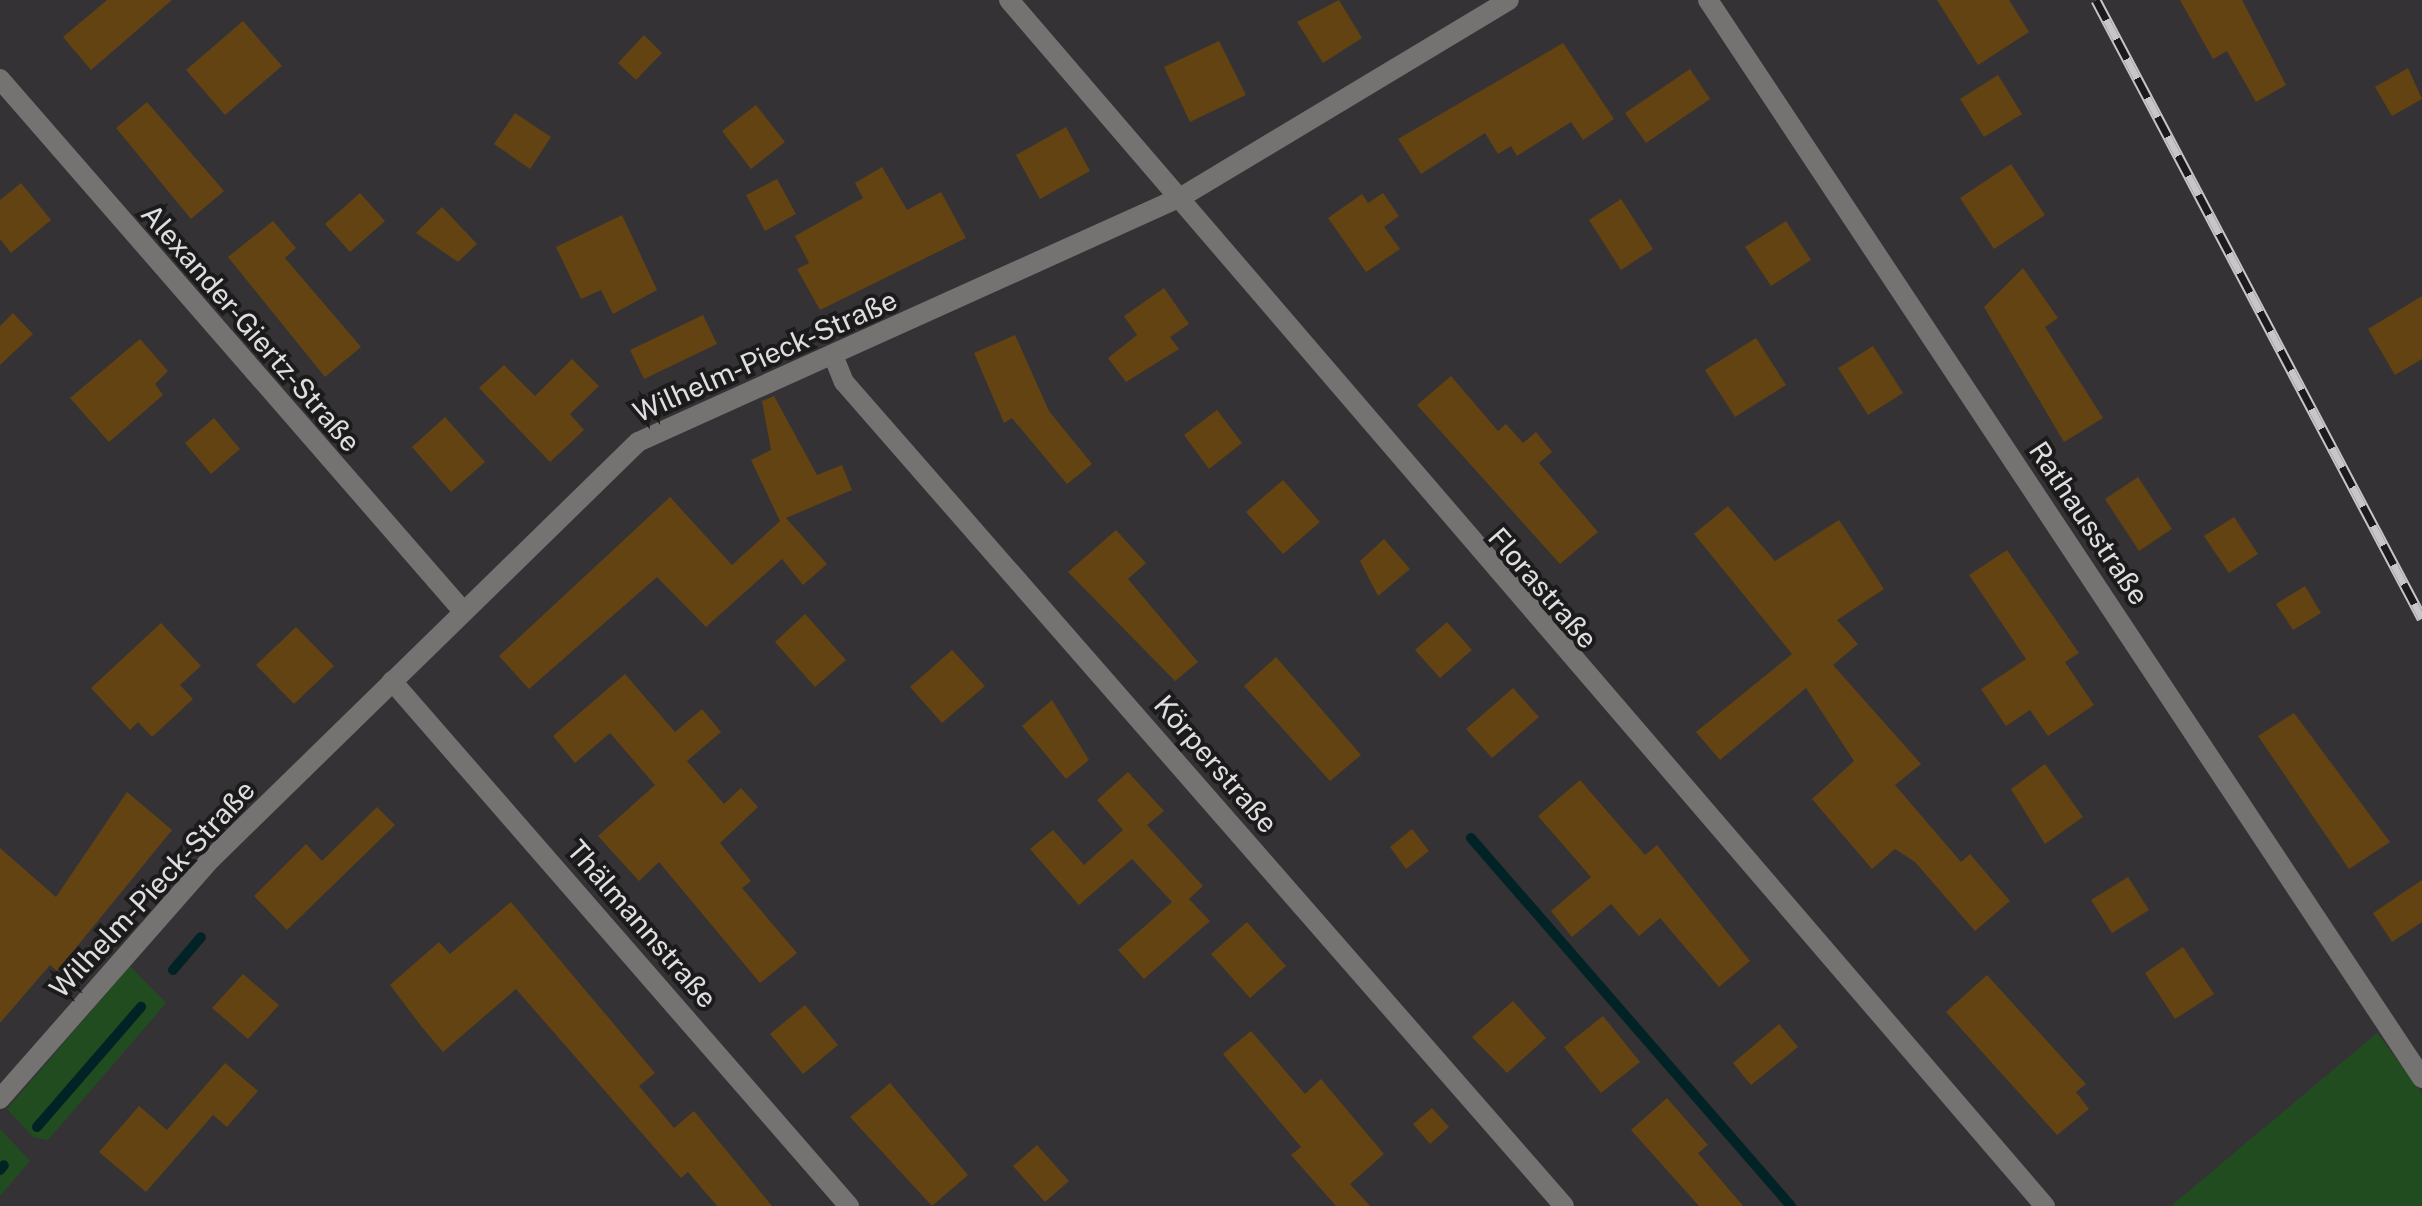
<!DOCTYPE html>
<html>
<head>
<meta charset="utf-8">
<style>
  body { margin:0 }
  #map { position:relative; width:2422px; height:1206px; overflow:hidden; background:#353236; font-family:"Public Sans",sans-serif }
  div>[style] { position:absolute }
  .green>* { inset:0; background:#214c20 }
  .stream>* { height:10px; margin:-5px; padding:0 5px; transform-origin:5px; border-radius:5px; background:#022325 }
  .building>* { inset:0; background:#624311 }
  .minor>* { height:20px; margin:-10px; padding:0 10px; transform-origin:10px; border-radius:10px; background:#757272 }
  .tertiary>* { height:20px; margin:-10px; padding:0 10px; transform-origin:10px; border-radius:10px; background:#757272 }
  .rail>* { height:11px; margin-top:-5.5px; transform-origin:0; background:repeating-linear-gradient(90deg,#1c1b1c 0 22px,#c7c5c8 0 44px); box-sizing:border-box; border-block:2px solid #c7c5c8 }
  span { translate:-50% -50%; white-space:nowrap; text-align:center; line-height:1.15; -webkit-text-stroke:8px #1c1b1c; paint-order:stroke }
  .street-label { font-size:28px; color:#e0dee1 }
</style>
</head>
<body>
<div id="map">
  <div class="green">
    <div style="clip-path:polygon(130px 966px,166px 1003px,48px 1140px,33px 1137px,7px 1109px)"></div>
    <div style="clip-path:polygon(2377px 1033px,2422px 1093px,2422px 1206px,2171px 1206px)"></div>
    <div style="clip-path:polygon(0 1129px,30px 1161px,0 1196px)"></div>
  </div>
  <div class="stream">
    <div style="left:1471px;top:838px;width:488px;rotate:49deg"></div>
    <div style="left:173px;top:970px;width:43px;rotate:-49.7deg"></div>
    <div style="left:37px;top:1127px;width:159px;rotate:-49.1deg"></div>
    <div style="left:0;top:1170px;width:6px;rotate:-51deg"></div>
  </div>
  <div class="building">
    <div style="clip-path:polygon(107px 0,172px 0,91px 70px,63px 37px)"></div>
    <div style="clip-path:polygon(1339px 0,1362px 38px,1323px 63px,1297px 22px)"></div>
    <div style="clip-path:polygon(1937px 0,2009px 0,2029px 32px,1978px 65px)"></div>
    <div style="clip-path:polygon(2180px 0,2242px 0,2286px 85px,2256px 102px,2227px 51px,2213px 59px)"></div>
    <div style="clip-path:polygon(243px 21px,282px 66px,225px 115px,186px 70px)"></div>
    <div style="clip-path:polygon(644px 35px,662px 53px,636px 80px,618px 63px)"></div>
    <div style="clip-path:polygon(1219px 41px,1246px 95px,1190px 122px,1164px 67px)"></div>
    <div style="clip-path:polygon(1563px 43px,1614px 119px,1583px 140px,1571px 122px,1517px 156px,1511px 146px,1498px 154px,1485px 133px,1421px 174px,1398px 139px)"></div>
    <div style="clip-path:polygon(2408px 68px,2422px 99px,2392px 116px,2375px 87px)"></div>
    <div style="clip-path:polygon(1690px 69px,1710px 99px,1646px 143px,1625px 113px)"></div>
    <div style="clip-path:polygon(1998px 75px,2022px 114px,1984px 137px,1960px 99px)"></div>
    <div style="clip-path:polygon(147px 102px,224px 191px,191px 219px,116px 128px)"></div>
    <div style="clip-path:polygon(756px 105px,785px 142px,751px 169px,722px 131px)"></div>
    <div style="clip-path:polygon(515px 113px,551px 137px,530px 169px,494px 144px)"></div>
    <div style="clip-path:polygon(1066px 127px,1090px 171px,1040px 199px,1016px 155px)"></div>
    <div style="clip-path:polygon(2011px 164px,2045px 215px,1994px 249px,1960px 198px)"></div>
    <div style="clip-path:polygon(882px 167px,907px 210px,941px 192px,966px 238px,820px 310px,797px 269px,809px 263px,795px 236px,863px 198px,855px 183px)"></div>
    <div style="clip-path:polygon(777px 179px,796px 214px,765px 231px,746px 195px)"></div>
    <div style="clip-path:polygon(21px 183px,51px 220px,11px 253px,0 239px,0 200px)"></div>
    <div style="clip-path:polygon(360px 193px,385px 221px,350px 252px,325px 224px)"></div>
    <div style="clip-path:polygon(1383px 193px,1399px 216px,1384px 227px,1400px 249px,1366px 272px,1328px 218px,1362px 194px,1368px 203px)"></div>
    <div style="clip-path:polygon(1621px 199px,1653px 249px,1621px 270px,1589px 220px)"></div>
    <div style="clip-path:polygon(442px 207px,477px 244px,458px 262px,416px 233px)"></div>
    <div style="clip-path:polygon(622px 215px,657px 290px,613px 314px,601px 290px,581px 299px,556px 247px)"></div>
    <div style="clip-path:polygon(273px 221px,296px 248px,285px 258px,361px 347px,325px 377px,228px 257px)"></div>
    <div style="clip-path:polygon(1786px 221px,1811px 260px,1771px 286px,1745px 247px)"></div>
    <div style="clip-path:polygon(2023px 268px,2058px 318px,2045px 327px,2103px 418px,2064px 442px,1984px 307px)"></div>
    <div style="clip-path:polygon(1164px 288px,1189px 324px,1170px 337px,1179px 349px,1126px 382px,1108px 358px,1137px 335px,1124px 316px)"></div>
    <div style="clip-path:polygon(2422px 296px,2422px 359px,2395px 375px,2368px 329px)"></div>
    <div style="clip-path:polygon(13px 313px,33px 334px,0 365px,0 326px)"></div>
    <div style="clip-path:polygon(703px 315px,717px 344px,644px 379px,630px 350px)"></div>
    <div style="clip-path:polygon(1015px 335px,1049px 411px,1092px 464px,1067px 484px,1012px 418px,1004px 423px,974px 353px)"></div>
    <div style="clip-path:polygon(1756px 338px,1786px 385px,1735px 417px,1705px 370px)"></div>
    <div style="clip-path:polygon(140px 339px,168px 371px,155px 384px,163px 395px,109px 442px,70px 398px)"></div>
    <div style="clip-path:polygon(1873px 346px,1903px 393px,1868px 415px,1838px 368px)"></div>
    <div style="clip-path:polygon(572px 359px,599px 386px,570px 414px,584px 430px,550px 462px,479px 388px,504px 365px,535px 396px)"></div>
    <div style="clip-path:polygon(1451px 376px,1498px 431px,1506px 424px,1523px 443px,1536px 432px,1552px 452px,1539px 463px,1598px 532px,1560px 564px,1417px 405px)"></div>
    <div style="clip-path:polygon(774px 396px,817px 475px,842px 465px,852px 490px,786px 518px,827px 564px,803px 585px,782px 559px,706px 627px,657px 577px,529px 689px,499px 656px,670px 497px,732px 565px,780px 521px,751px 460px,771px 450px,762px 401px)"></div>
    <div style="clip-path:polygon(1217px 410px,1242px 443px,1209px 469px,1184px 435px)"></div>
    <div style="clip-path:polygon(445px 417px,485px 462px,451px 492px,412px 447px)"></div>
    <div style="clip-path:polygon(214px 418px,240px 449px,211px 474px,185px 443px)"></div>
    <div style="clip-path:polygon(2138px 477px,2172px 529px,2139px 551px,2105px 499px)"></div>
    <div style="clip-path:polygon(1283px 480px,1320px 522px,1283px 554px,1246px 512px)"></div>
    <div style="clip-path:polygon(1728px 506px,1775px 561px,1839px 520px,1884px 589px,1837px 620px,1858px 644px,1833px 665px,1921px 764px,1895px 785px,1961px 862px,1970px 854px,2010px 901px,1975px 931px,1915px 862px,1895px 849px,1872px 869px,1812px 799px,1854px 761px,1806px 688px,1720px 760px,1696px 732px,1792px 654px,1694px 534px)"></div>
    <div style="clip-path:polygon(2234px 517px,2258px 554px,2229px 573px,2204px 536px)"></div>
    <div style="clip-path:polygon(1116px 530px,1146px 563px,1128px 579px,1198px 662px,1175px 681px,1068px 572px)"></div>
    <div style="clip-path:polygon(1384px 539px,1410px 569px,1378px 596px,1360px 561px)"></div>
    <div style="clip-path:polygon(2007px 550px,2079px 653px,2065px 662px,2094px 705px,2048px 736px,2030px 710px,2006px 726px,1981px 689px,2026px 659px,1969px 575px)"></div>
    <div style="clip-path:polygon(2305px 586px,2321px 613px,2293px 630px,2276px 604px)"></div>
    <div style="clip-path:polygon(805px 614px,846px 660px,815px 687px,775px 642px)"></div>
    <div style="clip-path:polygon(1447px 622px,1472px 650px,1440px 678px,1415px 650px)"></div>
    <div style="clip-path:polygon(161px 623px,201px 666px,180px 685px,193px 699px,152px 737px,138px 722px,130px 730px,91px 688px)"></div>
    <div style="clip-path:polygon(296px 627px,334px 666px,294px 704px,256px 665px)"></div>
    <div style="clip-path:polygon(952px 650px,985px 686px,942px 723px,910px 687px)"></div>
    <div style="clip-path:polygon(1276px 657px,1361px 755px,1330px 781px,1244px 686px)"></div>
    <div style="clip-path:polygon(625px 674px,675px 732px,702px 709px,721px 732px,687px 761px,724px 804px,741px 788px,758px 807px,720px 843px,751px 881px,742px 888px,797px 953px,760px 983px,659px 862px,639px 881px,598px 836px,655px 785px,610px 733px,575px 763px,553px 736px)"></div>
    <div style="clip-path:polygon(1513px 688px,1539px 717px,1492px 758px,1466px 729px)"></div>
    <div style="clip-path:polygon(1052px 700px,1089px 760px,1066px 779px,1022px 726px)"></div>
    <div style="clip-path:polygon(2294px 713px,2390px 842px,2349px 869px,2258px 736px)"></div>
    <div style="clip-path:polygon(2045px 764px,2083px 817px,2045px 844px,2011px 789px)"></div>
    <div style="clip-path:polygon(1128px 772px,1164px 811px,1147px 825px,1203px 886px,1189px 899px,1210px 921px,1144px 979px,1118px 950px,1172px 902px,1132px 859px,1079px 905px,1030px 849px,1053px 830px,1084px 865px,1123px 830px,1097px 800px)"></div>
    <div style="clip-path:polygon(1580px 780px,1645px 855px,1657px 845px,1750px 961px,1719px 987px,1660px 918px,1639px 936px,1611px 904px,1572px 937px,1551px 911px,1591px 877px,1538px 816px)"></div>
    <div style="clip-path:polygon(127px 792px,172px 830px,57px 971px,50px 965px,0 1023px,0 848px,56px 897px)"></div>
    <div style="clip-path:polygon(377px 807px,395px 825px,287px 930px,254px 896px,306px 844px,322px 861px)"></div>
    <div style="clip-path:polygon(1412px 829px,1429px 851px,1406px 869px,1390px 847px)"></div>
    <div style="clip-path:polygon(2128px 877px,2149px 910px,2112px 933px,2091px 900px)"></div>
    <div style="clip-path:polygon(2422px 880px,2422px 922px,2392px 942px,2373px 913px)"></div>
    <div style="clip-path:polygon(511px 902px,655px 1073px,639px 1086px,674px 1128px,694px 1111px,772px 1206px,717px 1206px,688px 1172px,681px 1178px,516px 989px,443px 1052px,421px 1026px,390px 985px,439px 942px,450px 954px)"></div>
    <div style="clip-path:polygon(1247px 922px,1286px 966px,1250px 998px,1211px 954px)"></div>
    <div style="clip-path:polygon(2183px 947px,2214px 994px,2175px 1019px,2145px 973px)"></div>
    <div style="clip-path:polygon(243px 974px,279px 1005px,248px 1039px,212px 1008px)"></div>
    <div style="clip-path:polygon(1987px 975px,2086px 1084px,2076px 1092px,2089px 1109px,2057px 1135px,1946px 1012px)"></div>
    <div style="clip-path:polygon(1513px 1001px,1546px 1038px,1507px 1073px,1472px 1037px)"></div>
    <div style="clip-path:polygon(805px 1005px,838px 1045px,803px 1074px,770px 1034px)"></div>
    <div style="clip-path:polygon(1603px 1016px,1640px 1062px,1601px 1093px,1564px 1047px)"></div>
    <div style="clip-path:polygon(1779px 1024px,1798px 1047px,1751px 1085px,1733px 1063px)"></div>
    <div style="clip-path:polygon(1251px 1031px,1305px 1094px,1321px 1079px,1384px 1154px,1350px 1184px,1370px 1206px,1336px 1206px,1291px 1155px,1301px 1147px,1223px 1054px)"></div>
    <div style="clip-path:polygon(225px 1063px,258px 1091px,227px 1127px,213px 1115px,146px 1192px,99px 1152px,139px 1106px,167px 1130px)"></div>
    <div style="clip-path:polygon(890px 1083px,968px 1175px,932px 1206px,850px 1117px)"></div>
    <div style="clip-path:polygon(1667px 1098px,1708px 1145px,1698px 1153px,1743px 1206px,1699px 1206px,1631px 1130px)"></div>
    <div style="clip-path:polygon(1432px 1108px,1449px 1127px,1430px 1144px,1413px 1124px)"></div>
    <div style="clip-path:polygon(1037px 1145px,1069px 1181px,1045px 1202px,1013px 1166px)"></div>
  </div>
  <div class="minor">
    <div style="left:1009px;top:0;width:1590px;rotate:49.34deg"></div>
    <div style="left:1708px;top:0;width:1293px;rotate:56.48deg"></div>
    <div style="left:0;top:79px;width:705px;rotate:48.97deg"></div>
    <div style="left:833px;top:355px;width:29px;rotate:68deg"></div>
    <div style="left:844px;top:382px;width:1094px;rotate:48.85deg"></div>
    <div style="left:392px;top:681px;width:696px;rotate:48.96deg"></div>
  </div>
  <div class="tertiary">
    <div style="left:0;top:1099px;width:320px;rotate:-48.7deg"></div>
    <div style="left:211px;top:859px;width:597px;rotate:-44.32deg"></div>
    <div style="left:638px;top:442px;width:598px;rotate:-24.29deg"></div>
    <div style="left:1183px;top:196px;width:380px;rotate:-31deg"></div>
  </div>
  <div class="rail">
    <div style="left:2096px;top:0;width:699px;rotate:62.19deg"></div>
  </div>
  <div class="street-label">
    <span style="left:251px;top:328px;rotate:49deg">Alexander-Giertz-Straße</span>
    <span style="left:765px;top:356px;rotate:-24deg">Wilhelm-Pieck-Straße</span>
    <span style="left:2089px;top:523px;rotate:56deg">Rathausstraße</span>
    <span style="left:1543px;top:588px;rotate:49deg">Florastraße</span>
    <span style="left:1216px;top:764px;rotate:49deg">Körperstraße</span>
    <span style="left:152px;top:889px;rotate:-47deg">Wilhelm-Pieck-Straße</span>
    <span style="left:642px;top:924px;rotate:49deg">Thälmannstraße</span>
  </div>
</div>
</body>
</html>
